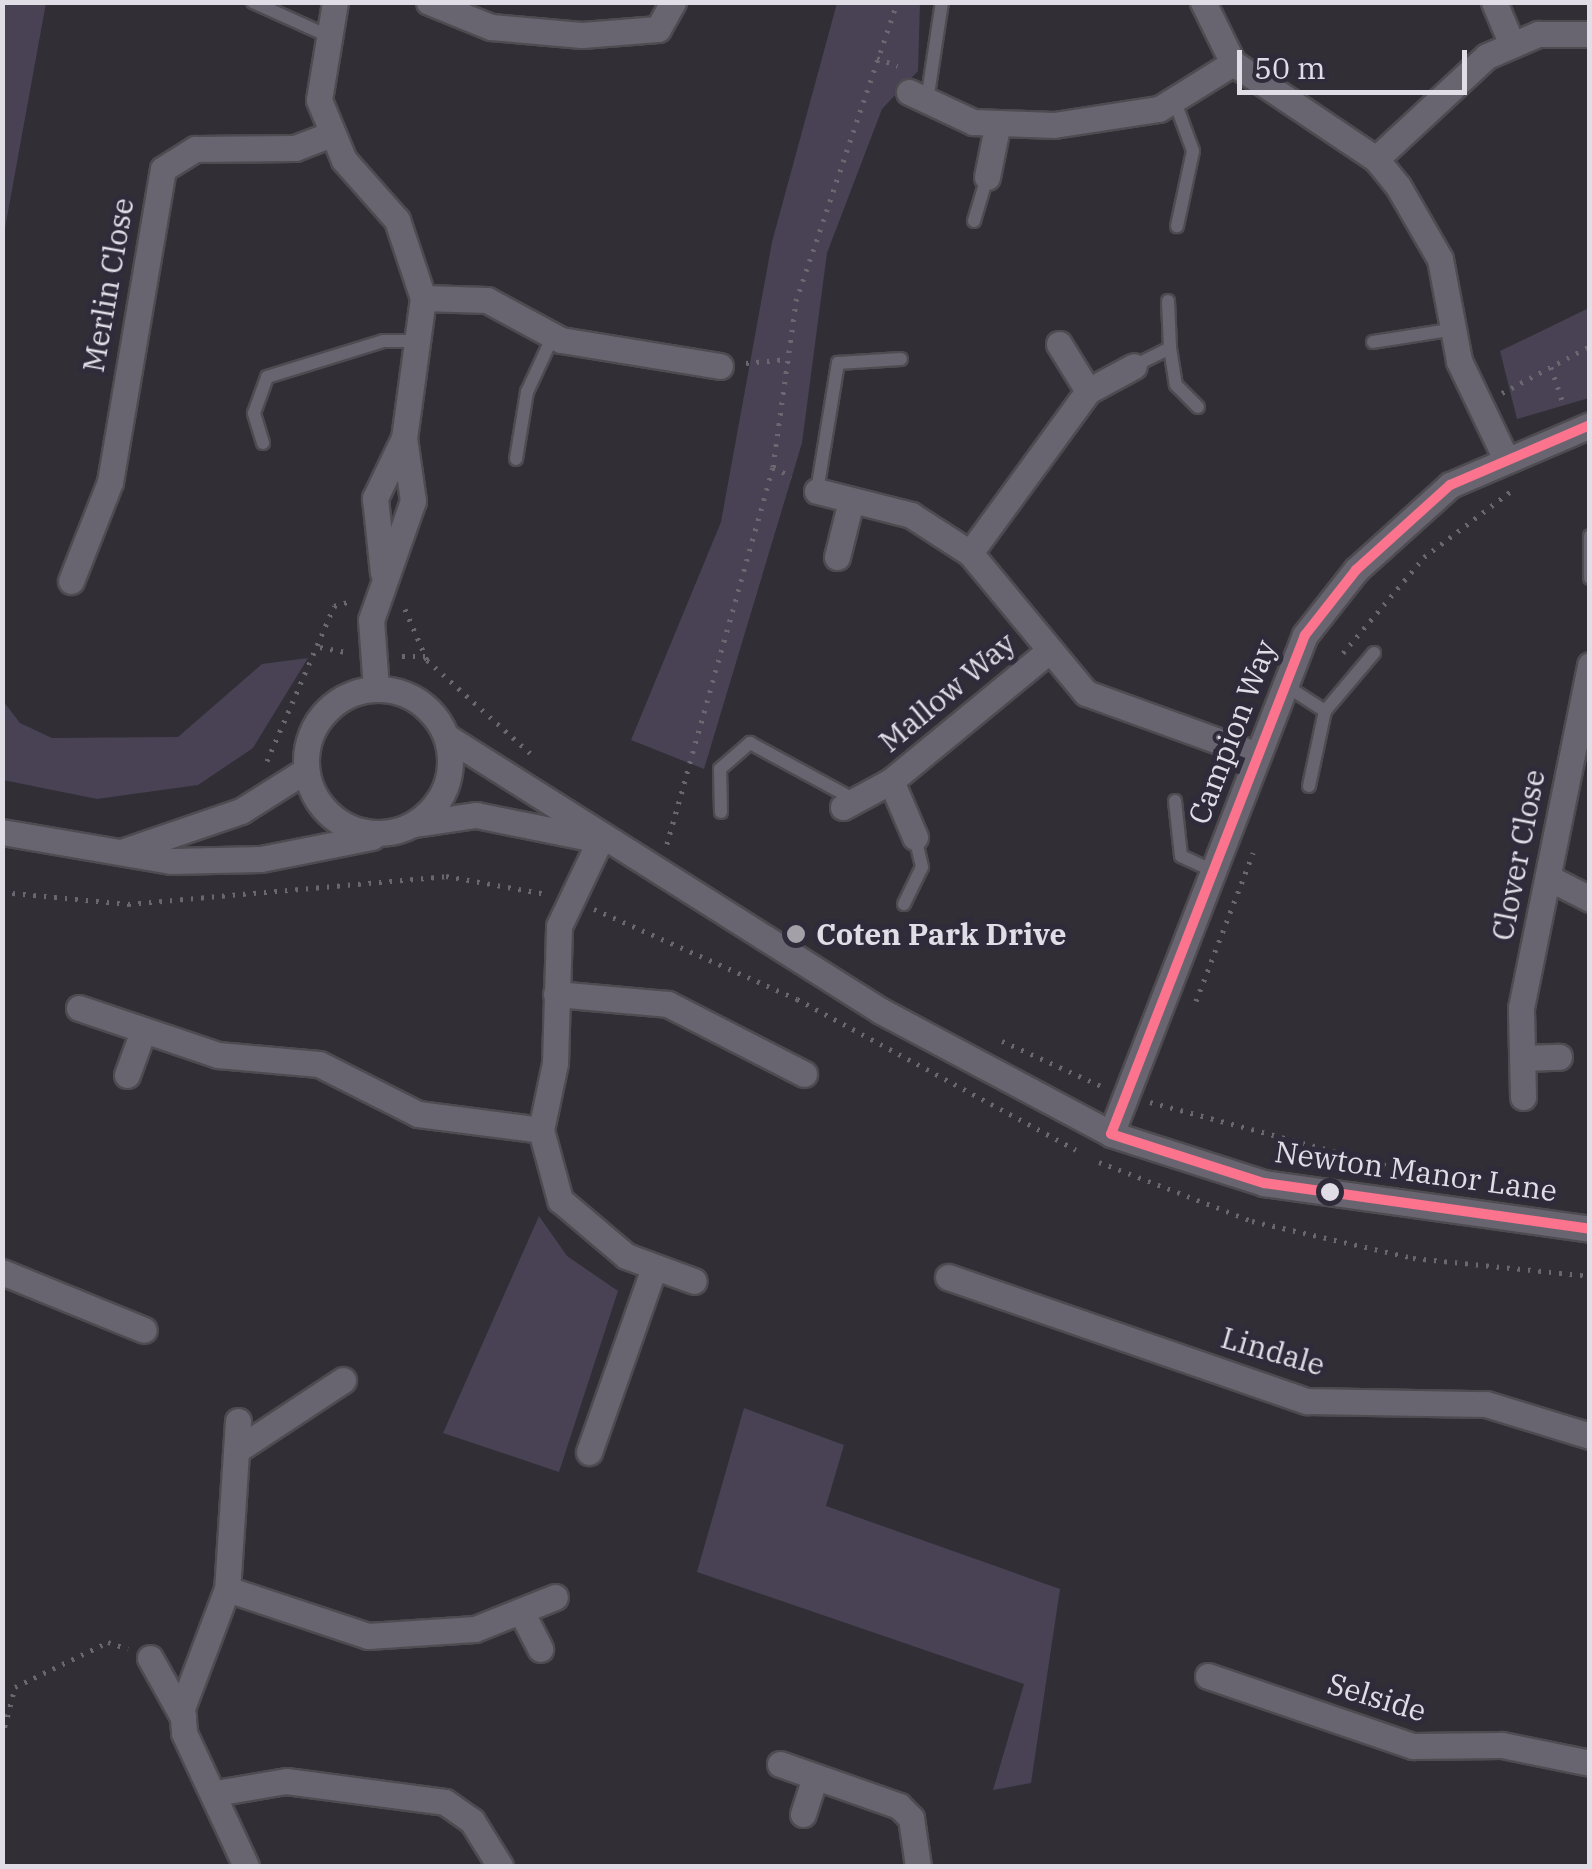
<!DOCTYPE html>
<html>
<head>
<meta charset="utf-8">
<style>
  body { margin:0 }
  #map { position:relative; width:1592px; height:1869px; overflow:hidden; background:#312e36; font-family:"IBM Plex Serif",serif }
  div>[style] { position:absolute }
  .green>* { inset:0; background:#484254 }
  .path>* { height:5px; margin-top:-2.5px; transform-origin:0; background:repeating-linear-gradient(90deg,#6a6770 0 2.5px,transparent 0 10.5px) }
  .roads { filter:drop-shadow(2px 0 #4e4b51) drop-shadow(-2px 0 #4e4b51) drop-shadow(0 2px #4e4b51) drop-shadow(0 -2px #4e4b51) }
  .lane>* { height:12px; margin:-6px; padding:0 6px; transform-origin:6px; border-radius:6px; background:#696570 }
  .street>* { height:25px; margin:-12.5px; padding:0 12.5px; transform-origin:12.5px; border-radius:12.5px; background:#696570 }
  .street>.ring { margin:-12.5px; padding:0; box-sizing:content-box; background:none; border:25px solid #696570; border-radius:50% }
  .bus-1>* { height:10px; margin:-5px; padding:0 5px; transform-origin:5px; border-radius:5px; background:#fc738d }
  .dots>* { width:28px; height:28px; translate:-50% -50%; box-sizing:border-box; border:5px solid #302b3a; border-radius:50% }
  span { translate:-50% -50%; white-space:nowrap; text-align:center; line-height:1.15; -webkit-text-stroke:10px #302b3a; paint-order:stroke }
  .street-label { font-size:30px; color:#e0dde6 }
  .poi-label { font-size:30px; color:#e0dde6; font-weight:700 }
  .left { translate:0 -50%; text-align:left }
  .frame { position:absolute; inset:0; border:5px solid #e0dde6; pointer-events:none }
  .scale { position:absolute; left:1237px; top:50px; width:230px; height:45px; box-sizing:border-box; border:5px solid #e0dde6; border-top:0; padding-left:12px; font-size:30px; line-height:35px; white-space:nowrap; color:#e0dde6; -webkit-text-stroke:8px #302b3a; paint-order:stroke }
</style>
</head>
<body>
<div id="map">
  <div class="green">
    <div style="clip-path:polygon(3px 2px,46px 3px,3px 239px,2px 3px)"></div>
    <div style="clip-path:polygon(837px 3px,920px 3px,918px 71px,882px 109px,827px 253px,802px 443px,704px 769px,631px 740px,721px 522px,772px 242px)"></div>
    <div style="clip-path:polygon(1589px 308px,1589px 398px,1517px 419px,1500px 351px)"></div>
    <div style="clip-path:polygon(308px 658px,253px 748px,198px 785px,97px 799px,3px 780px,3px 701px,20px 723px,52px 738px,178px 737px,262px 664px)"></div>
    <div style="clip-path:polygon(539px 1216px,567px 1256px,618px 1291px,559px 1472px,443px 1433px)"></div>
    <div style="clip-path:polygon(744px 1408px,844px 1445px,826px 1506px,1060px 1589px,1031px 1783px,993px 1790px,1024px 1684px,697px 1572px)"></div>
  </div>
  <div class="path">
    <div style="left:877px;top:58px;width:22px;rotate:21deg"></div>
    <div style="left:746px;top:363px;width:42px;rotate:-5.4deg"></div>
    <div style="left:1551px;top:367px;width:41px;rotate:71.6deg"></div>
    <div style="left:1502px;top:393px;width:100px;rotate:-28.1deg"></div>
    <div style="left:773px;top:467px;width:21px;rotate:28deg"></div>
    <div style="left:405px;top:609px;width:56px;rotate:66.7deg"></div>
    <div style="left:427px;top:660px;width:142px;rotate:42.1deg"></div>
    <div style="left:320px;top:647px;width:26px;rotate:11deg"></div>
    <div style="left:1343px;top:653px;width:126px;rotate:-49.8deg"></div>
    <div style="left:1424px;top:557px;width:108px;rotate:-37.1deg"></div>
    <div style="left:402px;top:656px;width:23px"></div>
    <div style="left:267px;top:761px;width:169px;rotate:-66.6deg"></div>
    <div style="left:334px;top:606px;width:15px;rotate:-16deg"></div>
    <div style="left:667px;top:844px;width:392px;rotate:-74.3deg"></div>
    <div style="left:773px;top:467px;width:168px;rotate:-82.1deg"></div>
    <div style="left:796px;top:301px;width:316px;rotate:-71.3deg"></div>
    <div style="left:2px;top:892px;width:127px;rotate:5.4deg"></div>
    <div style="left:128px;top:904px;width:319px;rotate:-5deg"></div>
    <div style="left:446px;top:876px;width:102px;rotate:10.2deg"></div>
    <div style="left:594px;top:909px;width:222px;rotate:23.9deg"></div>
    <div style="left:797px;top:999px;width:317px;rotate:28.4deg"></div>
    <div style="left:1196px;top:1001px;width:159px;rotate:-68.9deg"></div>
    <div style="left:1002px;top:1041px;width:109px;rotate:24.4deg"></div>
    <div style="left:1150px;top:1102px;width:278px;rotate:15deg"></div>
    <div style="left:1099px;top:1162px;width:164px;rotate:21.1deg"></div>
    <div style="left:1252px;top:1221px;width:165px;rotate:12.9deg"></div>
    <div style="left:1413px;top:1258px;width:178px;rotate:5.8deg"></div>
    <div style="left:2px;top:1737px;width:52px;rotate:-75.4deg"></div>
    <div style="left:15px;top:1687px;width:103px;rotate:-25.8deg"></div>
    <div style="left:108px;top:1642px;width:21px;rotate:19deg"></div>
  </div>
  <div class="roads">
    <div class="lane">
      <div style="left:253px;top:2px;width:78px;rotate:24.3deg"></div>
      <div style="left:927px;top:101px;width:100px;rotate:-81.4deg"></div>
      <div style="left:1175px;top:102px;width:52px;rotate:69.8deg"></div>
      <div style="left:1193px;top:151px;width:77px;rotate:102deg"></div>
      <div style="left:974px;top:221px;width:46px;rotate:-73.5deg"></div>
      <div style="left:1373px;top:342px;width:83px;rotate:-9deg"></div>
      <div style="left:1170px;top:348px;width:37px;rotate:81deg"></div>
      <div style="left:1176px;top:385px;width:31px;rotate:45deg"></div>
      <div style="left:1134px;top:366px;width:40px;rotate:-26.6deg"></div>
      <div style="left:1170px;top:348px;width:47px;rotate:-92.4deg"></div>
      <div style="left:263px;top:443px;width:31px;rotate:-107deg"></div>
      <div style="left:254px;top:413px;width:38px;rotate:-70deg"></div>
      <div style="left:267px;top:377px;width:121px;rotate:-17.2deg"></div>
      <div style="left:383px;top:341px;width:37px"></div>
      <div style="left:516px;top:459px;width:68px;rotate:-80.7deg"></div>
      <div style="left:527px;top:392px;width:62px;rotate:-65.1deg"></div>
      <div style="left:817px;top:491px;width:130px;rotate:-80.7deg"></div>
      <div style="left:838px;top:363px;width:63px;rotate:-3.6deg"></div>
      <div style="left:1590px;top:536px;width:42px;rotate:90deg"></div>
      <div style="left:1283px;top:684px;width:50px;rotate:32.7deg"></div>
      <div style="left:1325px;top:711px;width:76px;rotate:-49.8deg"></div>
      <div style="left:1309px;top:786px;width:77px;rotate:-78deg"></div>
      <div style="left:1175px;top:801px;width:55px;rotate:83.8deg"></div>
      <div style="left:1181px;top:856px;width:35px;rotate:25deg"></div>
      <div style="left:721px;top:812px;width:43px;rotate:-91.3deg"></div>
      <div style="left:720px;top:769px;width:40px;rotate:-41deg"></div>
      <div style="left:750px;top:743px;width:119px;rotate:28.5deg"></div>
      <div style="left:904px;top:904px;width:41px;rotate:-64.1deg"></div>
      <div style="left:922px;top:867px;width:31px;rotate:-103deg"></div>
    </div>
    <div class="street">
      <div style="left:335px;top:2px;width:99px;rotate:99.3deg"></div>
      <div style="left:319px;top:100px;width:65px;rotate:67.4deg"></div>
      <div style="left:344px;top:160px;width:80px;rotate:48.5deg"></div>
      <div style="left:397px;top:220px;width:82px;rotate:71.6deg"></div>
      <div style="left:423px;top:298px;width:141px;rotate:97.7deg"></div>
      <div style="left:404px;top:438px;width:67px;rotate:115.8deg"></div>
      <div style="left:375px;top:498px;width:75px;rotate:83.9deg"></div>
      <div style="left:429px;top:2px;width:67px;rotate:22deg"></div>
      <div style="left:491px;top:27px;width:91px;rotate:5deg"></div>
      <div style="left:582px;top:35px;width:76px;rotate:-4.5deg"></div>
      <div style="left:658px;top:29px;width:31px;rotate:-61deg"></div>
      <div style="left:1203px;top:2px;width:68px;rotate:63.8deg"></div>
      <div style="left:1233px;top:63px;width:172px;rotate:33.9deg"></div>
      <div style="left:1376px;top:159px;width:35px;rotate:51deg"></div>
      <div style="left:1398px;top:186px;width:84px;rotate:60.1deg"></div>
      <div style="left:1440px;top:259px;width:104px;rotate:79.4deg"></div>
      <div style="left:1459px;top:361px;width:106px;rotate:64.4deg"></div>
      <div style="left:1494px;top:2px;width:43px;rotate:67deg"></div>
      <div style="left:909px;top:92px;width:71px;rotate:25.1deg"></div>
      <div style="left:973px;top:122px;width:81px;rotate:2.1deg"></div>
      <div style="left:1054px;top:125px;width:106px;rotate:-8.7deg"></div>
      <div style="left:1159px;top:109px;width:87px;rotate:-31.9deg"></div>
      <div style="left:1376px;top:159px;width:151px;rotate:-42.9deg"></div>
      <div style="left:1487px;top:56px;width:56px;rotate:-23.3deg"></div>
      <div style="left:1538px;top:34px;width:52px"></div>
      <div style="left:987px;top:177px;width:51px;rotate:-78.7deg"></div>
      <div style="left:423px;top:298px;width:64px;rotate:1.8deg"></div>
      <div style="left:487px;top:300px;width:84px;rotate:28.4deg"></div>
      <div style="left:561px;top:340px;width:161px;rotate:9.3deg"></div>
      <div style="left:1059px;top:344px;width:55px;rotate:58.3deg"></div>
      <div style="left:1088px;top:391px;width:52px;rotate:-28.5deg"></div>
      <div style="left:817px;top:491px;width:97px;rotate:14.3deg"></div>
      <div style="left:911px;top:515px;width:70px;rotate:32.8deg"></div>
      <div style="left:970px;top:553px;width:182px;rotate:50.4deg"></div>
      <div style="left:1086px;top:693px;width:182px;rotate:19.9deg"></div>
      <div style="left:970px;top:553px;width:200px;rotate:-53.9deg"></div>
      <div style="left:837px;top:557px;width:58px;rotate:-76deg"></div>
      <div style="left:71px;top:581px;width:106px;rotate:-68.5deg"></div>
      <div style="left:110px;top:482px;width:317px;rotate:-80.4deg"></div>
      <div style="left:163px;top:169px;width:38px;rotate:-32deg"></div>
      <div style="left:195px;top:149px;width:100px;rotate:-0.6deg"></div>
      <div style="left:295px;top:148px;width:36px;rotate:-21deg"></div>
      <div style="left:376px;top:689px;width:69px;rotate:-94.1deg"></div>
      <div style="left:371px;top:620px;width:126px;rotate:-70.6deg"></div>
      <div style="left:413px;top:501px;width:64px;rotate:-98.1deg"></div>
      <div class="ring" style="left:306px;top:689px;width:119px;height:119px"></div>
      <div style="left:447px;top:737px;width:513px;rotate:32.27deg"></div>
      <div style="left:881px;top:1011px;width:261px;rotate:28.1deg"></div>
      <div style="left:1111px;top:1134px;width:161px;rotate:17.8deg"></div>
      <div style="left:1264px;top:1183px;width:329px;rotate:8deg"></div>
      <div style="left:891px;top:781px;width:61px;rotate:66.8deg"></div>
      <div style="left:843px;top:807px;width:55px;rotate:-28.4deg"></div>
      <div style="left:891px;top:781px;width:200px;rotate:-39.5deg"></div>
      <div style="left:415px;top:824px;width:62px;rotate:-8.4deg"></div>
      <div style="left:476px;top:815px;width:111px;rotate:11.4deg"></div>
      <div style="left:2px;top:832px;width:171px;rotate:9.7deg"></div>
      <div style="left:171px;top:861px;width:90px;rotate:-1.3deg"></div>
      <div style="left:261px;top:859px;width:113px;rotate:-11.2deg"></div>
      <div style="left:124px;top:851px;width:124px;rotate:-18.9deg"></div>
      <div style="left:241px;top:811px;width:77px;rotate:-32.2deg"></div>
      <div style="left:1553px;top:880px;width:42px;rotate:27.2deg"></div>
      <div style="left:556px;top:994px;width:112px;rotate:5.1deg"></div>
      <div style="left:668px;top:1004px;width:153px;rotate:27.2deg"></div>
      <div style="left:79px;top:1008px;width:147px;rotate:18.7deg"></div>
      <div style="left:218px;top:1055px;width:101px;rotate:5.1deg"></div>
      <div style="left:319px;top:1064px;width:111px;rotate:26.8deg"></div>
      <div style="left:418px;top:1114px;width:124px;rotate:7.4deg"></div>
      <div style="left:541px;top:1130px;width:73px;rotate:74.8deg"></div>
      <div style="left:560px;top:1200px;width:87px;rotate:40.3deg"></div>
      <div style="left:626px;top:1256px;width:72px;rotate:20.2deg"></div>
      <div style="left:1522px;top:1058px;width:37px;rotate:-2deg"></div>
      <div style="left:127px;top:1075px;width:47px;rotate:-70deg"></div>
      <div style="left:1523px;top:1097px;width:89px;rotate:-91.3deg"></div>
      <div style="left:1521px;top:1008px;width:350px;rotate:-78.6deg"></div>
      <div style="left:541px;top:1130px;width:68px;rotate:-78.2deg"></div>
      <div style="left:555px;top:1063px;width:137px;rotate:-88.3deg"></div>
      <div style="left:559px;top:926px;width:95px;rotate:-64.5deg"></div>
      <div style="left:1111px;top:1134px;width:535px;rotate:-68.76deg"></div>
      <div style="left:1305px;top:635px;width:83px;rotate:-51.9deg"></div>
      <div style="left:1356px;top:570px;width:127px;rotate:-42.1deg"></div>
      <div style="left:1450px;top:485px;width:152px;rotate:-23.2deg"></div>
      <div style="left:2px;top:1272px;width:153px;rotate:22.2deg"></div>
      <div style="left:948px;top:1277px;width:380px;rotate:19.1deg"></div>
      <div style="left:1307px;top:1401px;width:179px;rotate:1deg"></div>
      <div style="left:1486px;top:1404px;width:109px;rotate:17.1deg"></div>
      <div style="left:238px;top:1421px;width:168px;rotate:93.7deg"></div>
      <div style="left:227px;top:1589px;width:127px;rotate:110.7deg"></div>
      <div style="left:182px;top:1708px;width:25px;rotate:85deg"></div>
      <div style="left:184px;top:1733px;width:147px;rotate:65deg"></div>
      <div style="left:237px;top:1450px;width:127px;rotate:-33.4deg"></div>
      <div style="left:589px;top:1452px;width:196px;rotate:-70.6deg"></div>
      <div style="left:227px;top:1589px;width:149px;rotate:18.4deg"></div>
      <div style="left:368px;top:1636px;width:107px;rotate:-3.7deg"></div>
      <div style="left:475px;top:1629px;width:86px;rotate:-21.8deg"></div>
      <div style="left:523px;top:1615px;width:38px;rotate:63deg"></div>
      <div style="left:150px;top:1658px;width:68px;rotate:60.8deg"></div>
      <div style="left:1208px;top:1676px;width:217px;rotate:18.9deg"></div>
      <div style="left:1413px;top:1746px;width:89px;rotate:-0.6deg"></div>
      <div style="left:1502px;top:1745px;width:90px;rotate:11.6deg"></div>
      <div style="left:780px;top:1764px;width:126px;rotate:19.4deg"></div>
      <div style="left:899px;top:1806px;width:17px;rotate:45deg"></div>
      <div style="left:911px;top:1818px;width:49px;rotate:81.7deg"></div>
      <div style="left:216px;top:1793px;width:71px;rotate:-9.7deg"></div>
      <div style="left:286px;top:1781px;width:160px;rotate:7.5deg"></div>
      <div style="left:445px;top:1802px;width:33px;rotate:35deg"></div>
      <div style="left:472px;top:1821px;width:53px;rotate:58.1deg"></div>
      <div style="left:803px;top:1814px;width:39px;rotate:-72deg"></div>
    </div>
  </div>
  <div class="bus-1">
    <div style="left:1590px;top:425px;width:152px;rotate:156.8deg"></div>
    <div style="left:1450px;top:485px;width:127px;rotate:137.9deg"></div>
    <div style="left:1356px;top:570px;width:83px;rotate:128.1deg"></div>
    <div style="left:1305px;top:635px;width:535px;rotate:111.24deg"></div>
    <div style="left:1111px;top:1134px;width:161px;rotate:17.8deg"></div>
    <div style="left:1264px;top:1183px;width:329px;rotate:8deg"></div>
  </div>
  <div class="dots">
    <div style="left:796px;top:934px;background:#a3a0a8"></div>
    <div style="left:1330px;top:1192px;background:#e0dde6"></div>
  </div>
  <div class="street-label">
    <span style="left:108px;top:285px;rotate:-80deg">Merlin Close</span>
    <span style="left:947px;top:692px;rotate:-40deg">Mallow Way</span>
    <span style="left:1232px;top:732px;rotate:-69deg">Campion Way</span>
    <span style="left:1518px;top:855px;rotate:-79deg">Clover Close</span>
    <span style="left:1416px;top:1171px;rotate:8deg">Newton Manor Lane</span>
    <span style="left:1273px;top:1351px;rotate:16deg">Lindale</span>
    <span style="left:1377px;top:1697px;rotate:17deg">Selside</span>
  </div>
  <div class="poi-label">
    <span class="left" style="left:816px;top:934px">Coten Park Drive</span>
  </div>
  <div class="frame"></div>
  <div class="scale">50 m</div>
</div>
</body>
</html>
